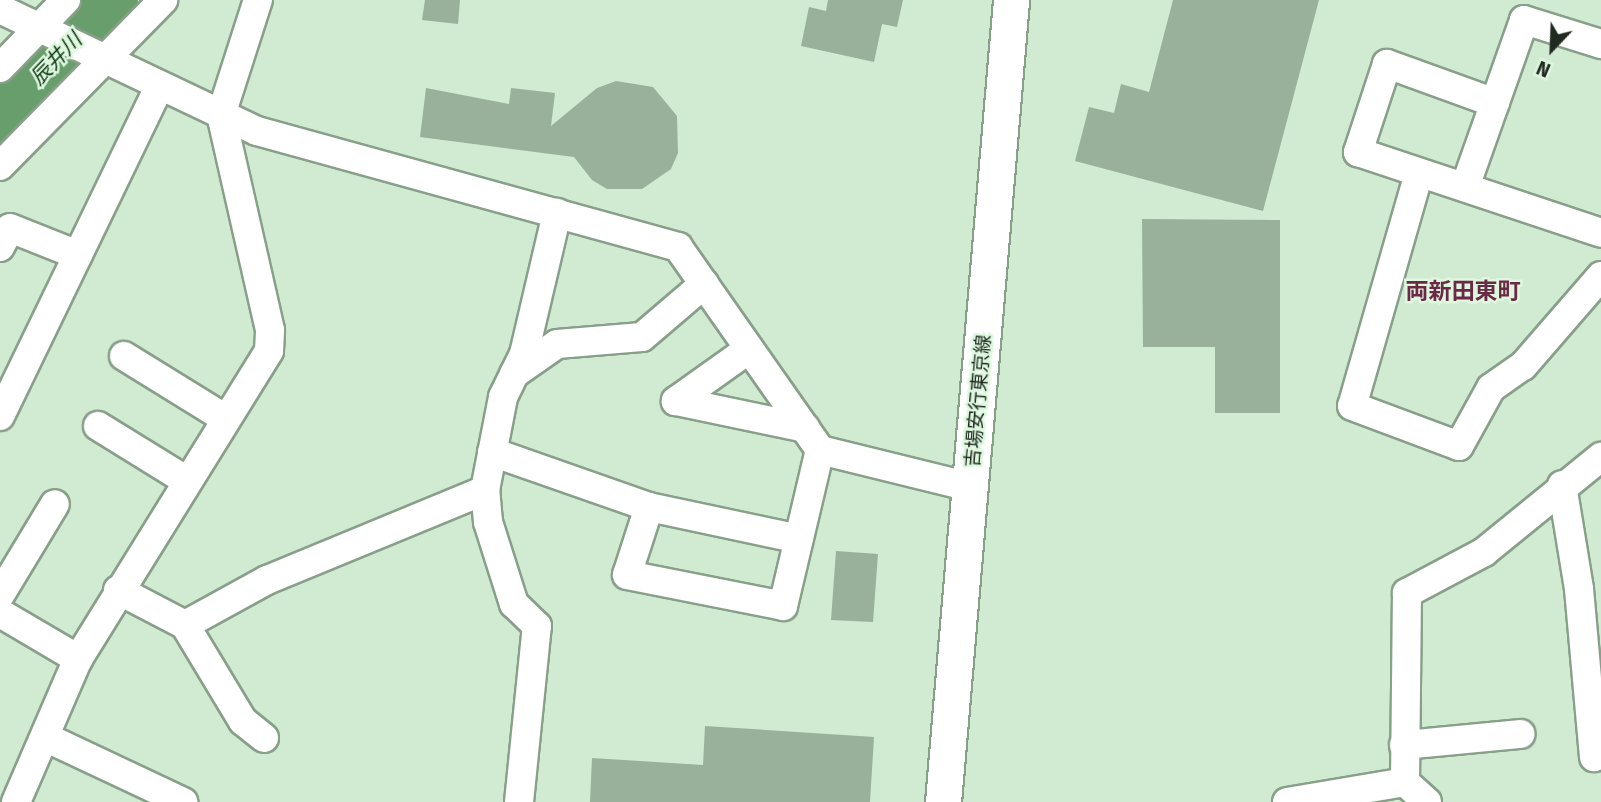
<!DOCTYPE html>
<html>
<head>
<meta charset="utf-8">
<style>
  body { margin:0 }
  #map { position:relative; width:1601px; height:802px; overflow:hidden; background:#d1ead2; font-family:"Fira Sans","Noto Sans JP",sans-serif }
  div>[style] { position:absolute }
  .river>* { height:49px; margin:-24.5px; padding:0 24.5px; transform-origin:24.5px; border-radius:24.5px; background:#679e6c }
  .building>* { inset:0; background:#99b09a }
  .roads { filter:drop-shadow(2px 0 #889f89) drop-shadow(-2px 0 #889f89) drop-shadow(0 2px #889f89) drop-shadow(0 -2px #889f89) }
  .minor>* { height:28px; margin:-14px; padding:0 14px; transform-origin:14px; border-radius:14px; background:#fff }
  .major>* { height:35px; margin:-17.5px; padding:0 17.5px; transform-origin:17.5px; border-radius:17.5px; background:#fff }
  span { translate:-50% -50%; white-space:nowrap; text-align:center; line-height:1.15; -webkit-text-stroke:5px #def7df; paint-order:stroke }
  .street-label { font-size:19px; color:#202a21 }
  .water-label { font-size:21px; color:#0f3816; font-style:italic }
  .quarter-label { font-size:23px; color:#6c2945; font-weight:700 }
  .north { position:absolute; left:1517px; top:14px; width:70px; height:70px; -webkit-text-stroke:5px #def7df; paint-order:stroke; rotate:203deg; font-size:19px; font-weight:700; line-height:28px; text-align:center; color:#202a21 }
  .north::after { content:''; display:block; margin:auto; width:24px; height:32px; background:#202a21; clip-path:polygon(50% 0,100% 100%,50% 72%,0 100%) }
</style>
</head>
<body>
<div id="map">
  <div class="river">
    <div style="left:0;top:119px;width:164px;rotate:-46.5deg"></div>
  </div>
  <div class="building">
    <div style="clip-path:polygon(425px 0,460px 0,458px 24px,422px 20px)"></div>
    <div style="clip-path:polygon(828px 0,903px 0,897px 27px,882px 24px,874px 62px,801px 46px,809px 7px,826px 11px)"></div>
    <div style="clip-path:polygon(1173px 0,1319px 0,1263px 211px,1075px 161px,1089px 107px,1114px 113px,1121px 84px,1149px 92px)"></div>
    <div style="clip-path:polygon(616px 81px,653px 87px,677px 116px,678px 153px,671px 169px,642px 189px,607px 189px,592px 180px,574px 157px,420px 137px,426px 88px,509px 104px,511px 88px,555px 93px,551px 126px,597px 88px)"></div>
    <div style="clip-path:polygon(1142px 219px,1280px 220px,1280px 413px,1215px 413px,1215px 347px,1143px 347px)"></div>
    <div style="clip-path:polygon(836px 551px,878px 554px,873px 622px,831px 620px)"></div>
    <div style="clip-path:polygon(705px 726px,874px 737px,870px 802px,590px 802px,592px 758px,703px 765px)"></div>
  </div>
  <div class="roads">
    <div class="minor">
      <div style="left:0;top:9px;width:284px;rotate:25.4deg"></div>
      <div style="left:257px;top:131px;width:437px;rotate:15.4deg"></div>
      <div style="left:678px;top:247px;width:248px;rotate:55deg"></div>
      <div style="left:820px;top:450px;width:155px;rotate:13.8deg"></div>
      <div style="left:0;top:68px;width:95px;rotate:-45.9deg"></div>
      <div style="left:1495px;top:103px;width:115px;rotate:-160.1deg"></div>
      <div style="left:1387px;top:64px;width:93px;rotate:108.2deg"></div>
      <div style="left:1358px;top:152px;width:256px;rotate:18.4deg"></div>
      <div style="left:0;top:166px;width:233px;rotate:-45.5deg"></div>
      <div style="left:1419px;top:173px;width:242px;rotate:106deg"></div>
      <div style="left:1352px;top:406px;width:114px;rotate:20.5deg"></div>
      <div style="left:1459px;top:446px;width:66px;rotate:-61.1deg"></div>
      <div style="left:1491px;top:388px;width:39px;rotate:-35deg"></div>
      <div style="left:1523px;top:366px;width:119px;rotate:-49.1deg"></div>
      <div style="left:1465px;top:187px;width:177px;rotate:-70.5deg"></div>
      <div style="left:1524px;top:20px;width:81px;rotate:17.3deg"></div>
      <div style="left:0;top:247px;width:21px;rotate:-62deg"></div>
      <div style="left:10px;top:228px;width:73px;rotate:21.7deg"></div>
      <div style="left:749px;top:349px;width:90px;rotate:144.5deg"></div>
      <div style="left:676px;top:401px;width:132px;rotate:11.8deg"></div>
      <div style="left:124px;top:356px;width:120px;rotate:31.7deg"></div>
      <div style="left:514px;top:374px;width:52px;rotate:-34.9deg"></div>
      <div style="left:557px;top:344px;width:85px;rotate:-4.7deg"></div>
      <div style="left:642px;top:337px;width:82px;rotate:-40.5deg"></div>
      <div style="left:0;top:416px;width:365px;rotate:-64.2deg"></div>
      <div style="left:98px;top:426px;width:105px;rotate:31.7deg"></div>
      <div style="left:492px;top:452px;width:166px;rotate:19.3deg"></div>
      <div style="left:649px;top:507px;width:71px;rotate:107.9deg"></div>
      <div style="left:627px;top:575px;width:159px;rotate:11.2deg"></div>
      <div style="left:783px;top:606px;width:160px;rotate:-76.7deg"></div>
      <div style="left:1562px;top:485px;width:105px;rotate:80.7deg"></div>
      <div style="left:1579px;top:589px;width:169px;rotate:84.9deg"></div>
      <div style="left:649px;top:507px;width:153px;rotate:12deg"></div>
      <div style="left:118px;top:590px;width:76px;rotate:27.6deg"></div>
      <div style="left:185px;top:625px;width:94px;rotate:-28.8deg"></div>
      <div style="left:267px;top:580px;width:236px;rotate:-22.4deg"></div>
      <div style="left:0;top:595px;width:106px;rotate:-58.9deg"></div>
      <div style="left:0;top:613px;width:91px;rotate:30.5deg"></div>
      <div style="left:185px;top:625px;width:112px;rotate:58.9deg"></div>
      <div style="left:243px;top:721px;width:27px;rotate:39deg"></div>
      <div style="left:45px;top:737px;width:153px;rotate:25.2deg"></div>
      <div style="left:1404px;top:745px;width:117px;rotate:-5.4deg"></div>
      <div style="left:16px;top:802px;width:156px;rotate:-66.6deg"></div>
      <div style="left:78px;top:659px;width:362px;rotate:-58.2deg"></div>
      <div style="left:269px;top:351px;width:21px;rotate:-87deg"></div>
      <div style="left:270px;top:330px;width:221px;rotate:-102.8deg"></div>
      <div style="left:221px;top:115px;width:121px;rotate:-72.2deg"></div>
      <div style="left:519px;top:802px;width:177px;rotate:-84.2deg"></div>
      <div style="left:537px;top:626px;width:32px;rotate:-136deg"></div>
      <div style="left:514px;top:604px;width:86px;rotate:-107.6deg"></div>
      <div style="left:488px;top:522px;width:32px;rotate:-95deg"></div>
      <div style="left:485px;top:490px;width:95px;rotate:-79deg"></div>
      <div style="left:503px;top:397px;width:48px;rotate:-64deg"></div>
      <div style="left:524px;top:354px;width:145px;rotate:-76.8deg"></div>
      <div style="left:1287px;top:802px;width:120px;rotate:-9.6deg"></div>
      <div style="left:1427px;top:802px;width:30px;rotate:-138deg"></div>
      <div style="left:1405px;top:782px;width:189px;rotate:-89.4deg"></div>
      <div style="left:1407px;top:593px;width:87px;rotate:-28deg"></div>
      <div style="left:1484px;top:552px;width:151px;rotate:-39.1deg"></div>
    </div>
    <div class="major">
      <div style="left:943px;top:802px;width:805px;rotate:-85.15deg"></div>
    </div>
  </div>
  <div class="street-label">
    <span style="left:978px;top:401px;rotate:-85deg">吉場安行東京線</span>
  </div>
  <div class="water-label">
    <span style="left:56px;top:59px;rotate:-46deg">辰井川</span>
  </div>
  <div class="quarter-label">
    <span style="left:1463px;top:291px">両新田東町</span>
  </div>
  <div class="north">N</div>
</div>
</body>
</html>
